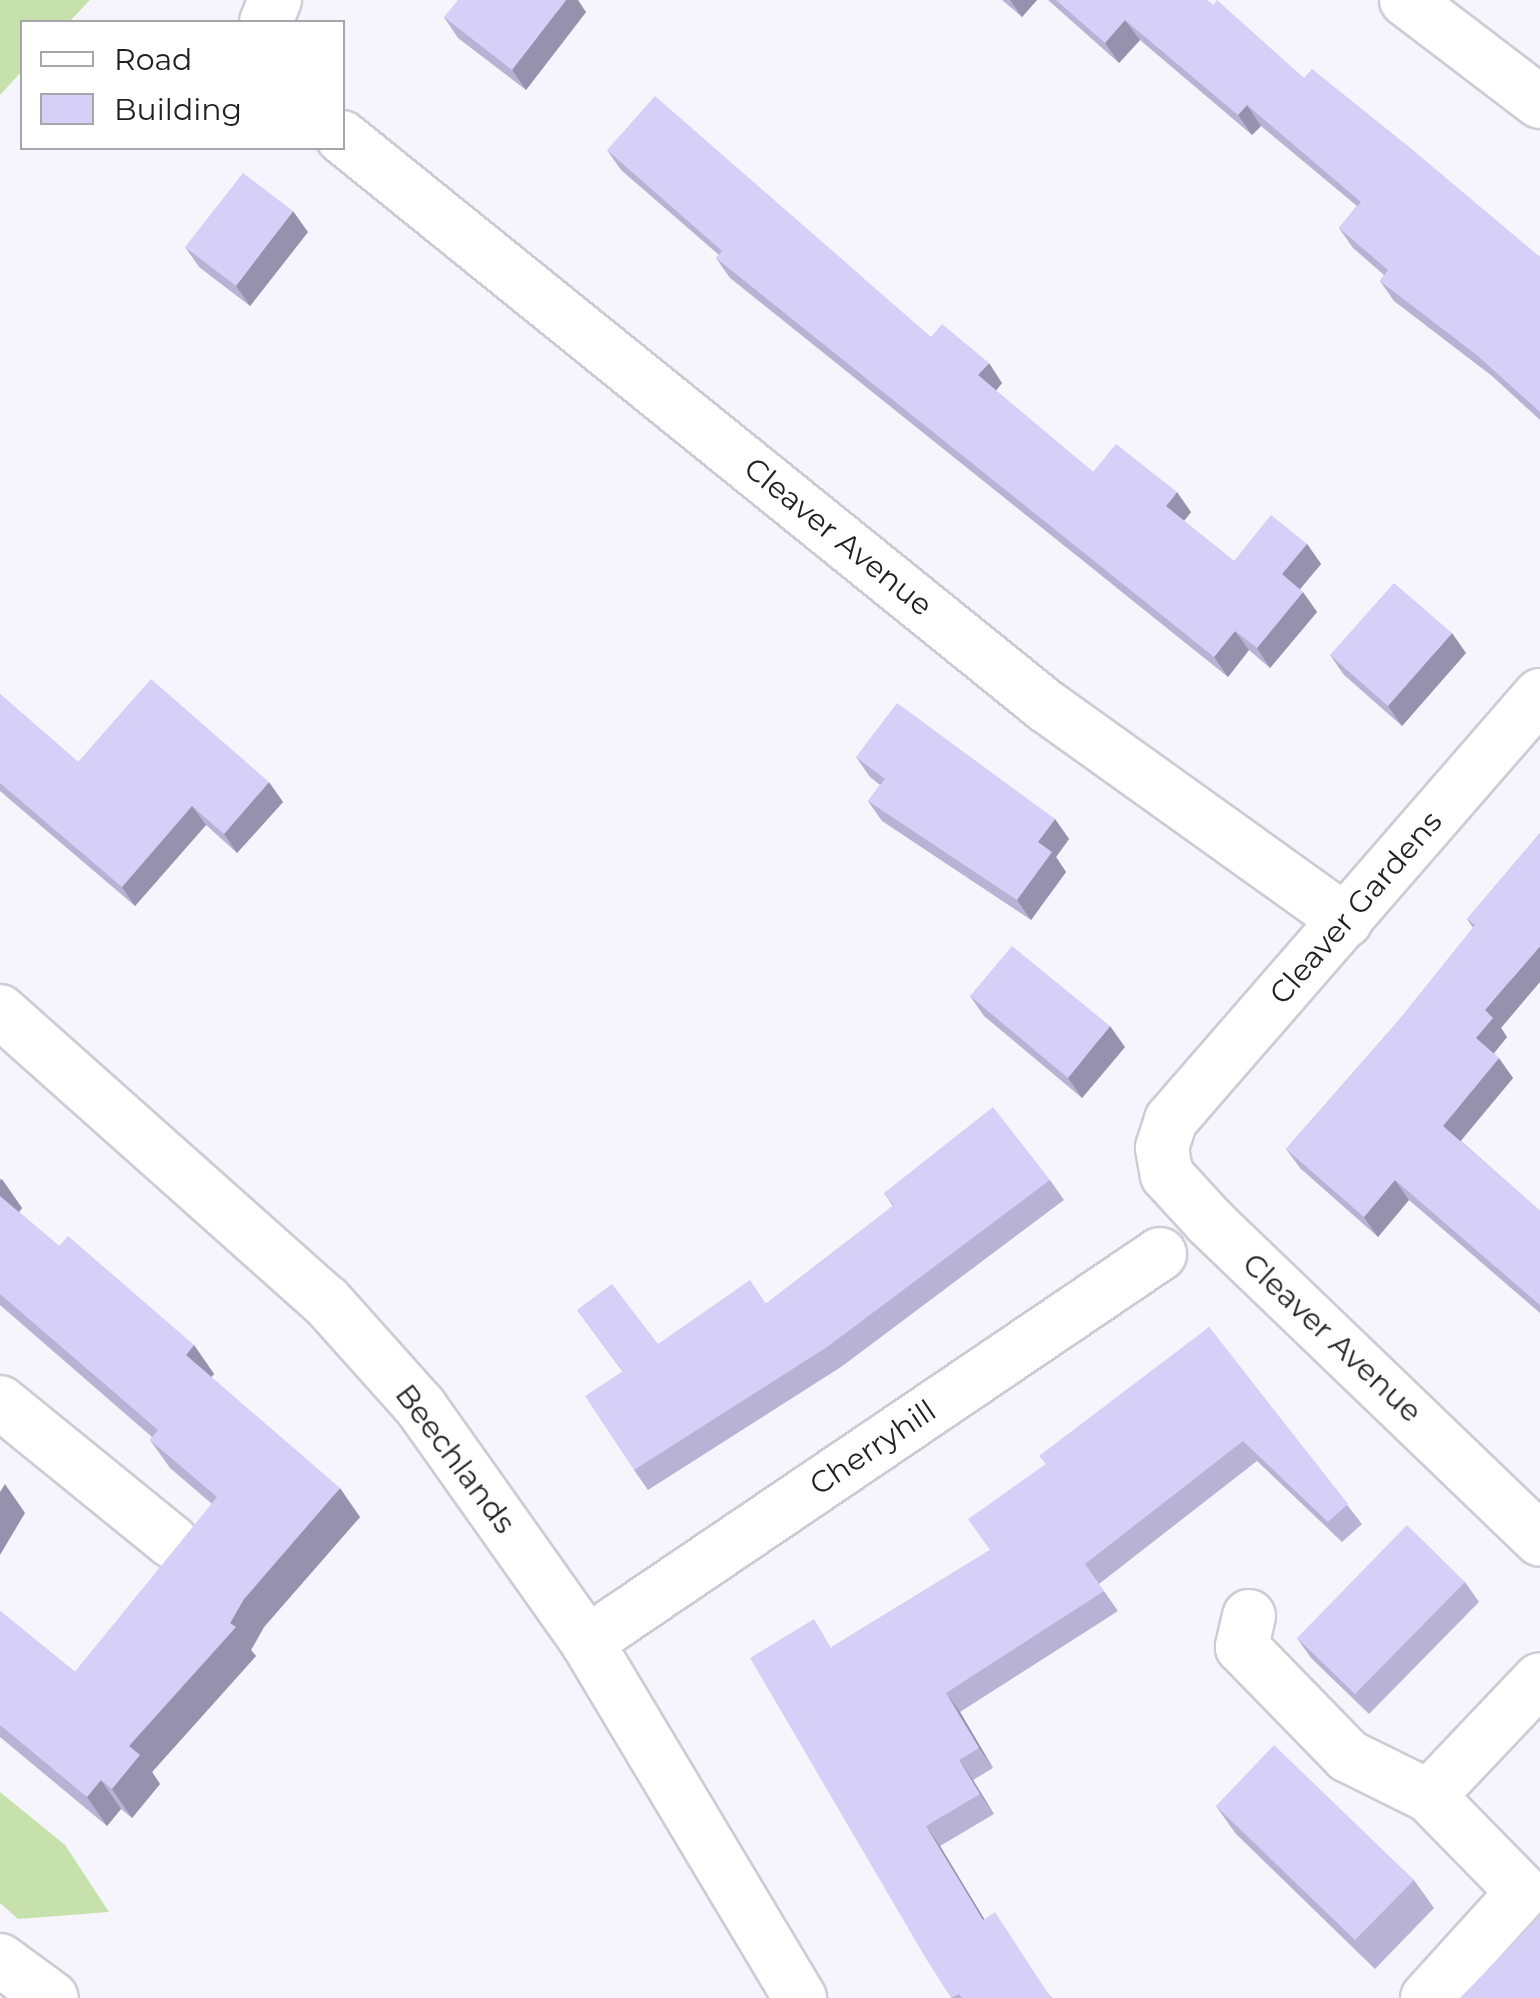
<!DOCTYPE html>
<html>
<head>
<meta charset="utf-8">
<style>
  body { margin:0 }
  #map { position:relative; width:1540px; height:1998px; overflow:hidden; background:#f6f5fd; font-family:Montserrat,sans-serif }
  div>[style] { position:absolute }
  .green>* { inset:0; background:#c6e1ab }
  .roads { filter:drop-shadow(2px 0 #cdccd4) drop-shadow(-2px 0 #cdccd4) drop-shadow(0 2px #cdccd4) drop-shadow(0 -2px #cdccd4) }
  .minor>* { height:52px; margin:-26px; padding:0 26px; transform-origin:26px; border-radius:26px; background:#fff }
  .wall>* { inset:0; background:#b8b3d5 }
  .shaded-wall>* { inset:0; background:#9692ae }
  .building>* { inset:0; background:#d6d0f8 }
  span { translate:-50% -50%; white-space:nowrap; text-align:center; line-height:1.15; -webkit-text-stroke:8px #fff; paint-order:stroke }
  .street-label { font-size:30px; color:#201f22 }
  .legend { position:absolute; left:20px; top:20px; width:325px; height:130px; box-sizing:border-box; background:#fff; border:2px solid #a6a5a7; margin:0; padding:12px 18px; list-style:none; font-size:30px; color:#201f22 }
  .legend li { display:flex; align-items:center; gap:20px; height:50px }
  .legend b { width:50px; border:2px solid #a6a5a7 }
</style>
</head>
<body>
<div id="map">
  <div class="green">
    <div style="clip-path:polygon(0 0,90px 0,69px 22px,22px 22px,22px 71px,0 95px)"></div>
    <div style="clip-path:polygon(0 1792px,65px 1845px,109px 1912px,18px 1919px,0 1903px)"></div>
  </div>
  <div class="roads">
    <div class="minor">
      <div style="left:1406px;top:0;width:168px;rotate:37.3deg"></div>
      <div style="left:266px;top:22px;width:24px;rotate:-68deg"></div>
      <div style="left:342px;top:137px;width:905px;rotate:38.95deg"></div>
      <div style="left:1046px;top:706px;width:369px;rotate:35.6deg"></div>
      <div style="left:1540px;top:695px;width:563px;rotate:130.97deg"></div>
      <div style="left:1171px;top:1120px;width:29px;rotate:108deg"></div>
      <div style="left:1162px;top:1148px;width:27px;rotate:80deg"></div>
      <div style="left:1167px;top:1175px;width:64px;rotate:47.5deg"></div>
      <div style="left:1210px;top:1222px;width:458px;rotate:43.9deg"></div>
      <div style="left:0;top:1011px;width:436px;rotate:41.7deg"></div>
      <div style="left:326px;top:1301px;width:141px;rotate:48.2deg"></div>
      <div style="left:420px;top:1406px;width:289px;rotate:54.7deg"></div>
      <div style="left:587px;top:1642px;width:415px;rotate:59.1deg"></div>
      <div style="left:0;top:1402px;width:222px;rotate:39.1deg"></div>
      <div style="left:1249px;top:1616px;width:32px;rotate:103deg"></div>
      <div style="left:1242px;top:1647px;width:152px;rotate:45.8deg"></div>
      <div style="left:1348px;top:1756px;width:90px;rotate:26.3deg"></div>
      <div style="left:1429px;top:1796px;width:134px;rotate:45.6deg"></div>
      <div style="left:1523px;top:1892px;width:143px;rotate:132.2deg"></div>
      <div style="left:587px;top:1642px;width:692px;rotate:-34.1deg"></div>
      <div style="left:1429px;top:1796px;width:161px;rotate:-46.5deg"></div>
      <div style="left:0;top:1960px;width:64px;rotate:36.2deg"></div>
    </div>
  </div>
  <div class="wall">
    <div style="clip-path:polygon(1002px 0,1037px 0,1022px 17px)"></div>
    <div style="clip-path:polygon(1048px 0,1207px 0,1304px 78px,1540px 257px,1540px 420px,1492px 376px,1394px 301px,1380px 281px,1384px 275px,1353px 248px,1339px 228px,1357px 206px,1261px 126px,1252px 135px,1140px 40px,1119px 63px)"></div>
    <div style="clip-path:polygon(586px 12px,526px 90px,458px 38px,444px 17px)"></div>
    <div style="clip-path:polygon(607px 150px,931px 337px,1002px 383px,996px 391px,1093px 472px,1191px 512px,1184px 521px,1234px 561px,1307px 544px,1321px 564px,1300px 589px,1317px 612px,1270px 668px,1249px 650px,1228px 677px,730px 278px,716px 258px,719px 255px,621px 170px)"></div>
    <div style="clip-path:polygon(308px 232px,250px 306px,199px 267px,185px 247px)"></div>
    <div style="clip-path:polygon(1466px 653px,1402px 726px,1344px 675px,1330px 655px)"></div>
    <div style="clip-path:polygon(0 694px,78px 762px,283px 802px,237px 853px,206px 825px,135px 906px,0 791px)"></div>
    <div style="clip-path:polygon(856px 757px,1055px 819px,1069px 839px,1056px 857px,1066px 872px,1031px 920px,882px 821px,868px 801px,880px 785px,870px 777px)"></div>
    <div style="clip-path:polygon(1540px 833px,1501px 1028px,1507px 1037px,1494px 1053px,1513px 1078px,1461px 1141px,1540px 1211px,1540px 1313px,1409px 1200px,1378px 1237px,1300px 1168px,1286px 1149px,1399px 1020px,1473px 928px,1467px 919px)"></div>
    <div style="clip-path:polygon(970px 996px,1125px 1047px,1082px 1098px,984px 1016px)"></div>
    <div style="clip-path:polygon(0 1178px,22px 1208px,19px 1212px,59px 1246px,194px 1345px,214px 1374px,211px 1377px,360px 1517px,264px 1627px,251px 1650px,256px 1656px,152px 1772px,160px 1784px,132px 1818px,121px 1809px,107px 1826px,0 1737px,0 1611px,75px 1672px,212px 1504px,170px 1468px,150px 1440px,152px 1437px,0 1305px)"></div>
    <div style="clip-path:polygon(1050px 1180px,1064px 1200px,841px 1367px,648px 1490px,634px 1470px,623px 1372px,577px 1310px,658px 1344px,767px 1303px,893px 1206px,884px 1193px)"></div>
    <div style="clip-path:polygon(1209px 1327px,1362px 1524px,1342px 1542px,1257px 1461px,1099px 1584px,1118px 1611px,960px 1712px,993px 1768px,973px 1780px,994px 1814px,940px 1846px,984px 1919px,1052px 1998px,951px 1998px,832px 1647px,990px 1550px,1045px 1465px)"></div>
    <div style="clip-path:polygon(1465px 1582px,1479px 1602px,1369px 1714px,1311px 1658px,1297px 1638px)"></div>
    <div style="clip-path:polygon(1216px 1806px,1414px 1880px,1434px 1908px,1375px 1969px,1236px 1834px)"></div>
  </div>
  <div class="shaded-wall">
    <div style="clip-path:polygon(566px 0,578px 0,586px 12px,526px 90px,512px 70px)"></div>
    <div style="clip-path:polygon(1010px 0,1037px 0,1022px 17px)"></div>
    <div style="clip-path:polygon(1125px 20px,1140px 40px,1119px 63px,1105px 43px)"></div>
    <div style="clip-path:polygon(1247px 105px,1261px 126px,1252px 135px,1238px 115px)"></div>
    <div style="clip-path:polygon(293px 211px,308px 232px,250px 306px,236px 286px)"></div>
    <div style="clip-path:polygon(989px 363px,1002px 383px,992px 395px,978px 375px)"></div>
    <div style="clip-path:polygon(1177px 492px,1191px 512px,1180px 526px,1166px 506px)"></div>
    <div style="clip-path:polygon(1307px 544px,1321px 564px,1296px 594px,1282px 574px)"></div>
    <div style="clip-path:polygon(1303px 592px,1317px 612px,1270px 668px,1257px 648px)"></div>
    <div style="clip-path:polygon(1235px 631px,1249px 650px,1228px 677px,1214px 657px)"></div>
    <div style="clip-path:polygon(1452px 633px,1466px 653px,1402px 726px,1388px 706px)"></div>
    <div style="clip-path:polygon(269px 782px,283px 802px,237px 853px,224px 834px)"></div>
    <div style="clip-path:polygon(192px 806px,206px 825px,135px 906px,122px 887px)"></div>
    <div style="clip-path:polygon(1055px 819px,1069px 839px,1056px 857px,1066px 872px,1031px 920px,1017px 900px,1038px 842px)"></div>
    <div style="clip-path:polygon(1540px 946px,1540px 982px,1501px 1028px,1507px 1037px,1490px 1058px,1476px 1038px,1485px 1010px)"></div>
    <div style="clip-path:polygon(1110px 1026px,1125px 1047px,1082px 1098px,1068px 1078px)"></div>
    <div style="clip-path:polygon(1499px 1058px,1513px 1078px,1457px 1145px,1443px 1126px)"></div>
    <div style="clip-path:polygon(2px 1179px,22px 1208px,13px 1219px,0 1200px,0 1181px)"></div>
    <div style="clip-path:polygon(1395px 1180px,1409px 1200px,1378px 1237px,1364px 1217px)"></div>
    <div style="clip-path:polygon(194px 1345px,214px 1374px,206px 1383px,186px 1355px)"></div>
    <div style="clip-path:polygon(5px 1484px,25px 1513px,0 1555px,0 1492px)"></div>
    <div style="clip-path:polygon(340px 1488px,360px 1517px,264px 1627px,251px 1650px,256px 1656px,152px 1772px,160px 1784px,132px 1818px,112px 1789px,129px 1746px,230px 1623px,244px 1599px)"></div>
    <div style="clip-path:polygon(946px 1693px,960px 1712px,993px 1768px,979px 1748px)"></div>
    <div style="clip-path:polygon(959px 1760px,973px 1780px,994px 1814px,980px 1794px)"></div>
    <div style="clip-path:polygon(101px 1780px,121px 1809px,107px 1826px,87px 1797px)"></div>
    <div style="clip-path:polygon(926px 1826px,940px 1846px,997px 1940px,983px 1920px)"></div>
  </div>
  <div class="building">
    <div style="clip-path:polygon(458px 0,566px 0,512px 70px,444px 17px)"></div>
    <div style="clip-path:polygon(1056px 0,1207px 0,1213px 5px,1217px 0,1304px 78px,1312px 69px,1408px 146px,1540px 257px,1540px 412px,1478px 356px,1380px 281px,1388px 270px,1339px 228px,1361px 202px,1247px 105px,1238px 115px,1125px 20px,1105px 43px)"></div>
    <div style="clip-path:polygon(655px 96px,931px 337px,942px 324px,989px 363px,978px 375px,1093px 472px,1116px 444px,1177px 492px,1166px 506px,1234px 561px,1271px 515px,1307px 544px,1282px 574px,1303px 592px,1257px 648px,1235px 631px,1214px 657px,716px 258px,722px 251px,607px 150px)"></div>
    <div style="clip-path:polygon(243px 173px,293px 211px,236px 286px,185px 247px)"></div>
    <div style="clip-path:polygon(1394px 583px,1452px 633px,1388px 706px,1330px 655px)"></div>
    <div style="clip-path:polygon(151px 679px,269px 782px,224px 834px,192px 806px,122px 887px,0 783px,0 694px,78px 762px)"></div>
    <div style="clip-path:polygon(897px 703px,1055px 819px,1038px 842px,1052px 852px,1017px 900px,868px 801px,885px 779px,856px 757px)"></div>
    <div style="clip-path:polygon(1540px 833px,1540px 946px,1485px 1010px,1493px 1018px,1476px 1038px,1499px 1058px,1443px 1126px,1540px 1211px,1540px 1305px,1395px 1180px,1364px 1217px,1286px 1149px,1399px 1020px,1475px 925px,1467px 919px)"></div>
    <div style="clip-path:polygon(1012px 946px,1110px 1026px,1068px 1078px,970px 996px)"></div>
    <div style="clip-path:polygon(993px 1107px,1050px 1180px,827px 1347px,634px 1470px,585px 1396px,623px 1371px,577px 1310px,612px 1284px,658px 1344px,750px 1280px,766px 1304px,894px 1205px,884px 1193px)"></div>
    <div style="clip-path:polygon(0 1196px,59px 1246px,68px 1236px,194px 1345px,186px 1355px,340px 1488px,244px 1599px,230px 1623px,236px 1627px,129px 1746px,140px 1755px,112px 1789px,101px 1780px,87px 1797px,0 1725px,0 1611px,75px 1672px,217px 1497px,150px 1440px,158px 1430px,0 1294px)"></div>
    <div style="clip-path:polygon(1209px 1327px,1348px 1504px,1328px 1522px,1243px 1441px,1085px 1564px,1104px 1591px,946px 1693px,979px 1748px,959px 1760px,980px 1794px,926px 1826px,983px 1920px,995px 1912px,1051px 1998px,962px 1998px,959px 1994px,951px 1998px,925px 1957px,750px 1658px,814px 1619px,831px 1648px,990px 1550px,968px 1519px,1046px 1464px,1039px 1456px)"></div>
    <div style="clip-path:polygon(1407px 1525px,1465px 1582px,1355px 1694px,1297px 1638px)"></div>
    <div style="clip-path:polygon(1274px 1745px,1414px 1880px,1355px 1940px,1216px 1806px)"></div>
    <div style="clip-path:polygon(1540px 1916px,1540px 1998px,1460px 1998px)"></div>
  </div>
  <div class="street-label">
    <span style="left:838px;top:537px;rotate:39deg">Cleaver Avenue</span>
    <span style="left:1356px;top:908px;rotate:-49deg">Cleaver Gardens</span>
    <span style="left:1332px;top:1338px;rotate:43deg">Cleaver Avenue</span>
    <span style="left:873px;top:1448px;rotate:-34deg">Cherryhill</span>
    <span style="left:455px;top:1459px;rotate:53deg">Beechlands</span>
  </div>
  <ul class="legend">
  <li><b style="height:12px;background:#fff"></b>Road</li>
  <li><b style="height:28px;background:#d6d0f8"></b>Building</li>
  </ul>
</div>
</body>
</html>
